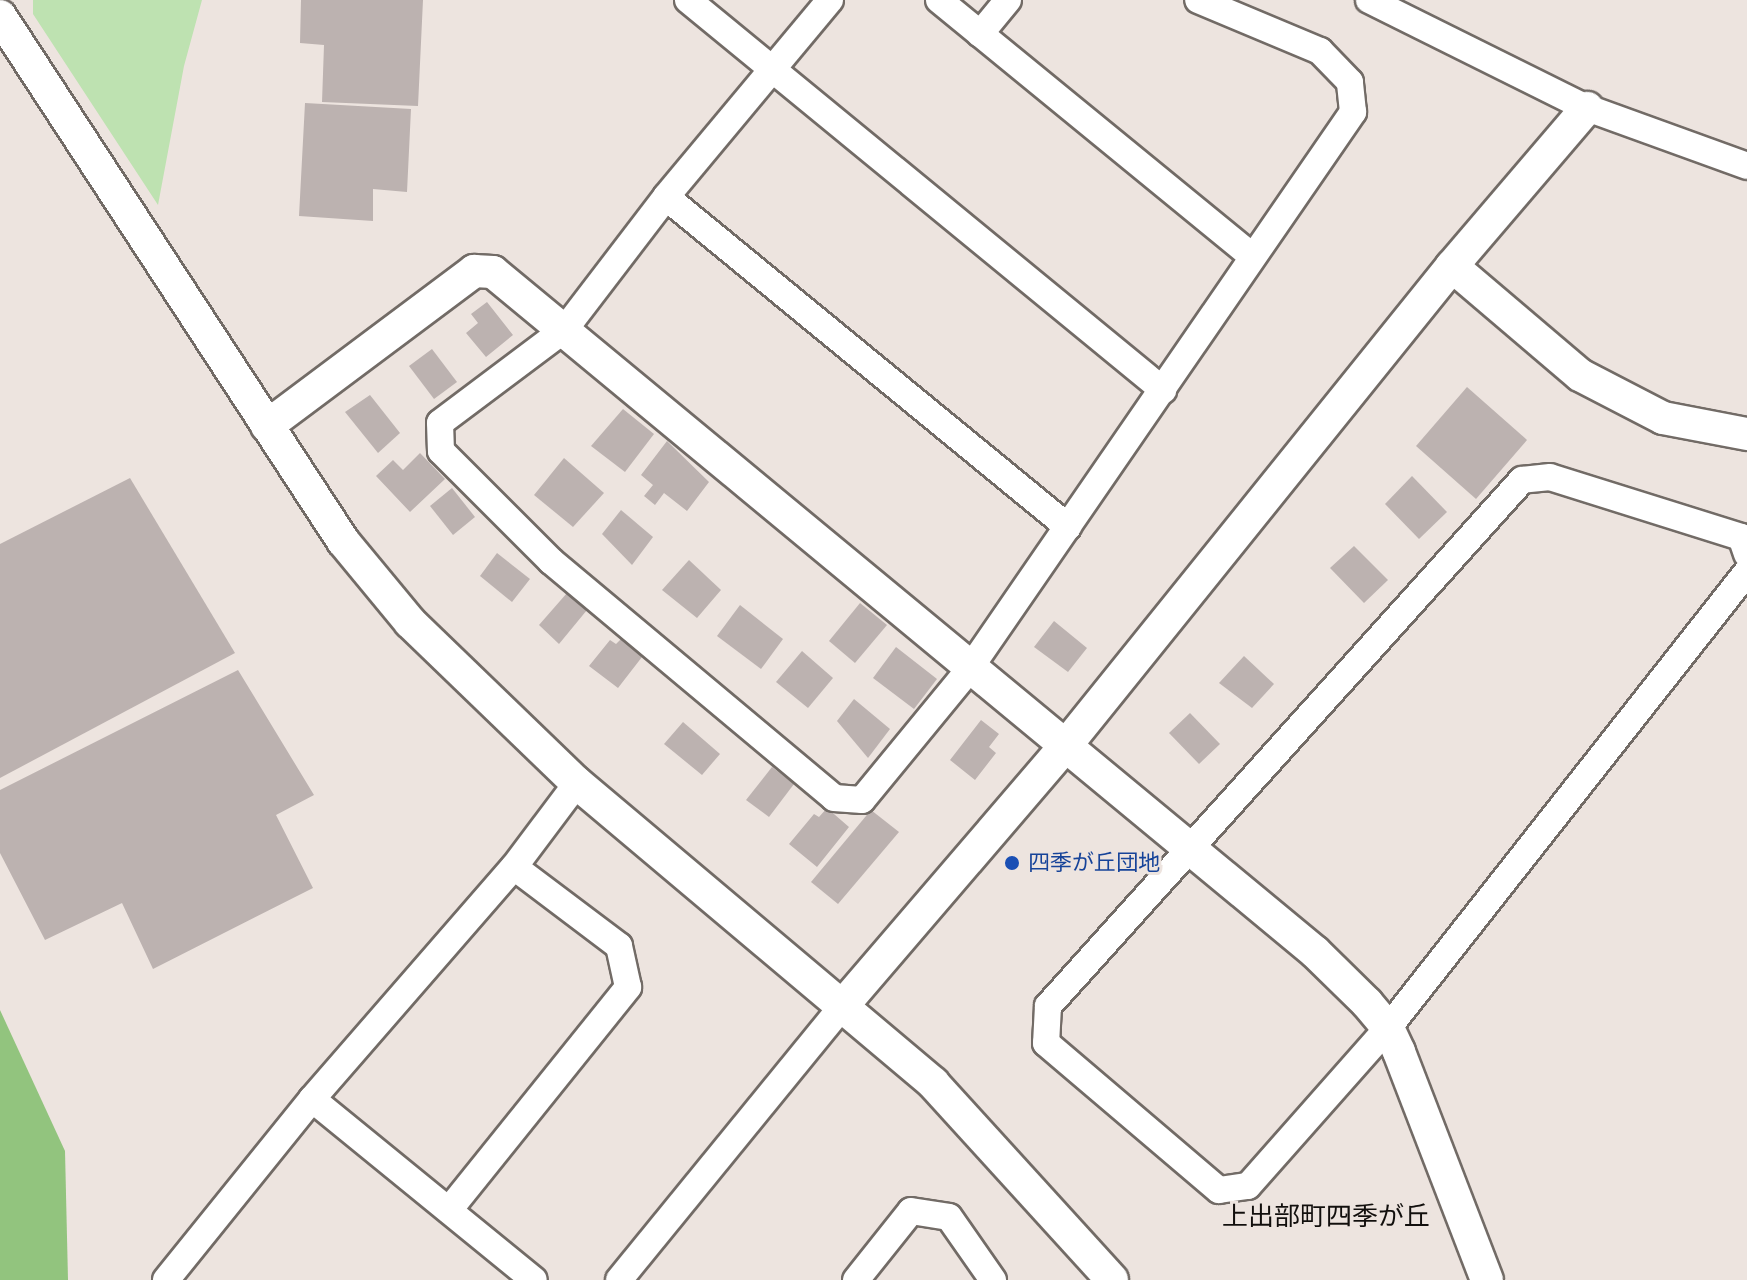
<!DOCTYPE html>
<html>
<head>
<meta charset="utf-8">
<style>
  body { margin:0 }
  #map { position:relative; width:1747px; height:1280px; overflow:hidden; background:#ede4df; font-family:"Times New Roman","Noto Sans JP",serif }
  div>[style] { position:absolute }
  .green>* { inset:0; background:#bee2b1 }
  .forest>* { inset:0; background:#92c47e }
  .building>* { inset:0; background:#bcb2b0 }
  .roads { filter:drop-shadow(2px 0 #726b66) drop-shadow(-2px 0 #726b66) drop-shadow(0 2px #726b66) drop-shadow(0 -2px #726b66) }
  .minor>* { height:26px; margin:-13px; padding:0 13px; transform-origin:13px; border-radius:13px; background:#fff }
  .tertiary>* { height:32px; margin:-16px; padding:0 16px; transform-origin:16px; border-radius:16px; background:#fff }
  .dots>* { width:22px; height:22px; translate:-50% -50%; box-sizing:border-box; border:4px solid #ede4df; border-radius:50% }
  span { translate:-50% -50%; white-space:nowrap; text-align:center; line-height:1.15; -webkit-text-stroke:6px #ede4df; paint-order:stroke }
  .transit-label { font-size:22px; color:#164399 }
  .left { translate:0 -50%; text-align:left }
  .quarter-label { font-size:26px; color:#120f0d }
</style>
</head>
<body>
<div id="map">
  <div class="green">
    <div style="clip-path:polygon(33px 0,202px 0,184px 66px,158px 205px,33px 14px)"></div>
  </div>
  <div class="forest">
    <div style="clip-path:polygon(0 1010px,65px 1151px,68px 1280px,0 1280px)"></div>
  </div>
  <div class="building">
    <div style="clip-path:polygon(301px 0,423px 0,418px 106px,322px 102px,324px 45px,300px 43px)"></div>
    <div style="clip-path:polygon(305px 103px,411px 109px,407px 192px,373px 189px,373px 221px,299px 216px)"></div>
    <div style="clip-path:polygon(487px 302px,513px 335px,486px 357px,466px 333px,478px 323px,471px 314px)"></div>
    <div style="clip-path:polygon(432px 349px,457px 382px,434px 399px,409px 366px)"></div>
    <div style="clip-path:polygon(1467px 387px,1527px 440px,1476px 499px,1416px 446px)"></div>
    <div style="clip-path:polygon(370px 395px,400px 433px,378px 453px,345px 412px)"></div>
    <div style="clip-path:polygon(623px 409px,654px 434px,625px 472px,591px 446px)"></div>
    <div style="clip-path:polygon(667px 441px,709px 482px,687px 511px,664px 493px,655px 505px,644px 496px,653px 485px,641px 475px)"></div>
    <div style="clip-path:polygon(420px 453px,445px 479px,410px 512px,376px 476px,393px 460px,403px 470px)"></div>
    <div style="clip-path:polygon(564px 458px,604px 493px,573px 527px,534px 495px)"></div>
    <div style="clip-path:polygon(1412px 476px,1447px 512px,1419px 539px,1385px 504px)"></div>
    <div style="clip-path:polygon(130px 478px,235px 653px,0 778px,0 544px)"></div>
    <div style="clip-path:polygon(452px 488px,475px 517px,453px 535px,430px 506px)"></div>
    <div style="clip-path:polygon(621px 510px,653px 537px,632px 565px,602px 534px)"></div>
    <div style="clip-path:polygon(1354px 546px,1388px 580px,1364px 603px,1330px 568px)"></div>
    <div style="clip-path:polygon(497px 553px,530px 579px,512px 602px,480px 576px)"></div>
    <div style="clip-path:polygon(689px 560px,721px 590px,697px 618px,662px 590px)"></div>
    <div style="clip-path:polygon(567px 593px,587px 610px,559px 644px,539px 625px)"></div>
    <div style="clip-path:polygon(860px 603px,887px 625px,855px 663px,829px 641px)"></div>
    <div style="clip-path:polygon(740px 605px,783px 639px,761px 669px,717px 636px)"></div>
    <div style="clip-path:polygon(1054px 621px,1087px 648px,1068px 672px,1034px 647px)"></div>
    <div style="clip-path:polygon(621px 639px,642px 657px,618px 688px,589px 666px,610px 640px,616px 644px)"></div>
    <div style="clip-path:polygon(896px 647px,937px 679px,914px 709px,873px 678px)"></div>
    <div style="clip-path:polygon(802px 651px,833px 678px,808px 708px,776px 682px)"></div>
    <div style="clip-path:polygon(1244px 656px,1274px 684px,1252px 708px,1219px 683px)"></div>
    <div style="clip-path:polygon(238px 670px,314px 795px,276px 815px,313px 888px,153px 969px,122px 903px,45px 940px,0 853px,0 790px)"></div>
    <div style="clip-path:polygon(854px 699px,890px 729px,868px 758px,837px 721px)"></div>
    <div style="clip-path:polygon(1190px 713px,1220px 744px,1199px 764px,1169px 733px)"></div>
    <div style="clip-path:polygon(981px 720px,999px 734px,989px 747px,996px 753px,975px 780px,950px 760px)"></div>
    <div style="clip-path:polygon(683px 722px,720px 754px,702px 775px,664px 744px)"></div>
    <div style="clip-path:polygon(772px 767px,794px 784px,769px 817px,746px 800px)"></div>
    <div style="clip-path:polygon(827px 808px,849px 827px,817px 867px,789px 844px,814px 814px,819px 817px)"></div>
    <div style="clip-path:polygon(871px 810px,899px 832px,838px 904px,811px 882px)"></div>
  </div>
  <div class="roads">
    <div class="minor">
      <div style="left:688px;top:0;width:615px;rotate:39.39deg"></div>
      <div style="left:830px;top:0;width:256px;rotate:129.8deg"></div>
      <div style="left:666px;top:197px;width:166px;rotate:127.4deg"></div>
      <div style="left:565px;top:329px;width:156px;rotate:143.1deg"></div>
      <div style="left:440px;top:423px;width:28px;rotate:88deg"></div>
      <div style="left:441px;top:451px;width:156px;rotate:45deg"></div>
      <div style="left:551px;top:561px;width:369px;rotate:39.9deg"></div>
      <div style="left:834px;top:798px;width:28px;rotate:4deg"></div>
      <div style="left:862px;top:800px;width:167px;rotate:-50.6deg"></div>
      <div style="left:968px;top:671px;width:679px;rotate:-55.44deg"></div>
      <div style="left:1353px;top:112px;width:30px;rotate:-96deg"></div>
      <div style="left:1350px;top:82px;width:43px;rotate:-134.1deg"></div>
      <div style="left:1320px;top:51px;width:132px;rotate:-157.3deg"></div>
      <div style="left:939px;top:0;width:404px;rotate:39.3deg"></div>
      <div style="left:1369px;top:0;width:243px;rotate:26.4deg"></div>
      <div style="left:1587px;top:108px;width:170px;rotate:19.9deg"></div>
      <div style="left:980px;top:34px;width:44px;rotate:-50.5deg"></div>
      <div style="left:666px;top:197px;width:520px;rotate:39.38deg"></div>
      <div style="left:1747px;top:554px;width:18px;rotate:-109deg"></div>
      <div style="left:1741px;top:537px;width:200px;rotate:-162.6deg"></div>
      <div style="left:1550px;top:477px;width:28px;rotate:174deg"></div>
      <div style="left:1522px;top:480px;width:708px;rotate:132.02deg"></div>
      <div style="left:1048px;top:1006px;width:37px;rotate:93deg"></div>
      <div style="left:1046px;top:1043px;width:227px;rotate:40.4deg"></div>
      <div style="left:1219px;top:1190px;width:29px;rotate:-8deg"></div>
      <div style="left:1248px;top:1186px;width:211px;rotate:-48.5deg"></div>
      <div style="left:1388px;top:1028px;width:580px;rotate:-51.79deg"></div>
      <div style="left:312px;top:1099px;width:286px;rotate:39.2deg"></div>
      <div style="left:449px;top:1210px;width:286px;rotate:-51.2deg"></div>
      <div style="left:628px;top:987px;width:42px;rotate:-102.4deg"></div>
      <div style="left:619px;top:946px;width:131px;rotate:-143deg"></div>
      <div style="left:166px;top:1280px;width:233px;rotate:-51.1deg"></div>
      <div style="left:312px;top:1099px;width:308px;rotate:-49deg"></div>
      <div style="left:514px;top:867px;width:105px;rotate:-53.1deg"></div>
      <div style="left:619px;top:1280px;width:357px;rotate:-50.8deg"></div>
      <div style="left:856px;top:1280px;width:88px;rotate:-51.4deg"></div>
      <div style="left:911px;top:1211px;width:38px;rotate:9deg"></div>
      <div style="left:949px;top:1217px;width:77px;rotate:55.1deg"></div>
    </div>
    <div class="tertiary">
      <div style="left:0;top:16px;width:627px;rotate:56.84deg"></div>
      <div style="left:343px;top:541px;width:105px;rotate:50.4deg"></div>
      <div style="left:410px;top:622px;width:232px;rotate:44deg"></div>
      <div style="left:577px;top:783px;width:466px;rotate:40.1deg"></div>
      <div style="left:933px;top:1083px;width:266px;rotate:47.7deg"></div>
      <div style="left:1452px;top:266px;width:168px;rotate:40.4deg"></div>
      <div style="left:1580px;top:375px;width:93px;rotate:27.4deg"></div>
      <div style="left:1663px;top:418px;width:86px;rotate:10.8deg"></div>
      <div style="left:267px;top:426px;width:259px;rotate:-36.8deg"></div>
      <div style="left:474px;top:271px;width:19px;rotate:3deg"></div>
      <div style="left:493px;top:272px;width:1067px;rotate:39.6deg"></div>
      <div style="left:1315px;top:952px;width:73px;rotate:44.4deg"></div>
      <div style="left:1367px;top:1003px;width:33px;rotate:50deg"></div>
      <div style="left:1388px;top:1028px;width:26px;rotate:65deg"></div>
      <div style="left:1399px;top:1052px;width:244px;rotate:68.9deg"></div>
      <div style="left:845px;top:1003px;width:335px;rotate:-49.4deg"></div>
      <div style="left:1063px;top:749px;width:620px;rotate:-51.15deg"></div>
      <div style="left:1452px;top:266px;width:208px;rotate:-49.5deg"></div>
    </div>
  </div>
  <div class="dots">
    <div style="left:1012px;top:863px;background:#1a4fb4"></div>
  </div>
  <div class="transit-label">
    <span class="left" style="left:1028px;top:863px">四季が丘団地</span>
  </div>
  <div class="quarter-label">
    <span style="left:1326px;top:1217px">上出部町四季が丘</span>
  </div>
</div>
</body>
</html>
